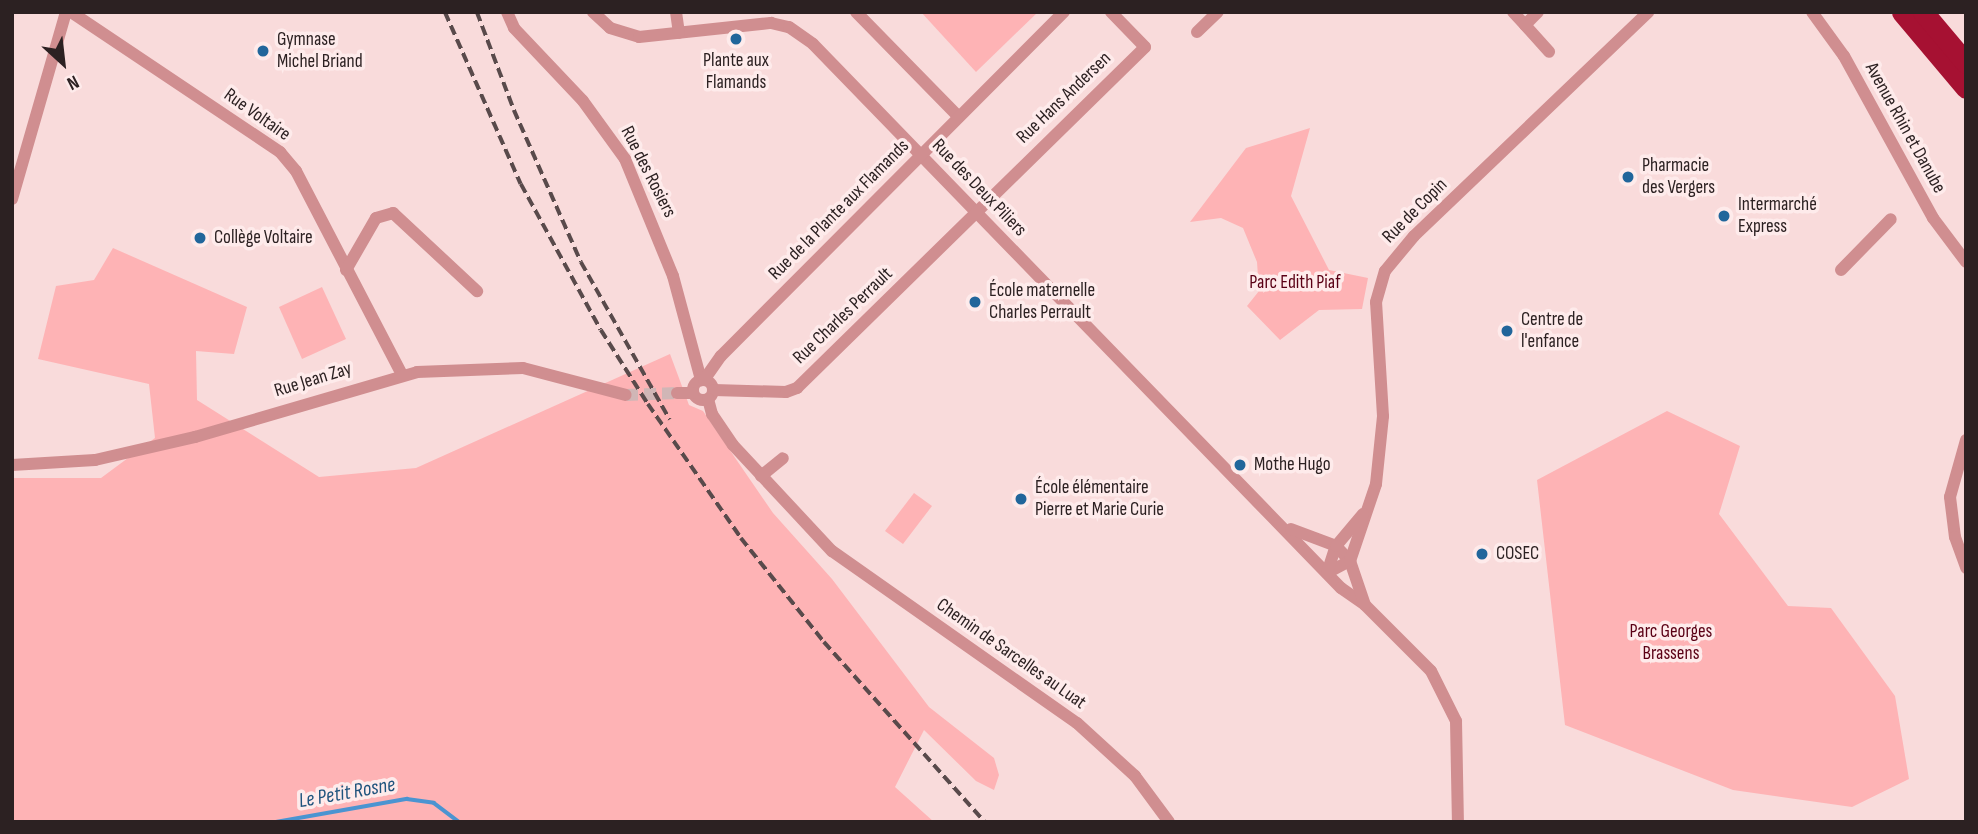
<!DOCTYPE html>
<html>
<head>
<meta charset="utf-8">
<style>
  body { margin:0 }
  #map { position:relative; width:1978px; height:834px; overflow:hidden; background:#f9dbdb; font-family:"Sofia Sans Condensed",sans-serif }
  div>[style] { position:absolute }
  .green>* { inset:0; background:#feb3b5 }
  .stream>* { height:3.5px; margin:-1.75px; padding:0 1.75px; transform-origin:1.75px; border-radius:1.75px; background:#4b94d1 }
  .street-tunnel>* { height:12px; margin-top:-6px; transform-origin:0; background:repeating-linear-gradient(90deg,#d0b6b6 0 12px,transparent 0 18px) }
  .street>* { height:12px; margin:-6px; padding:0 6px; transform-origin:6px; border-radius:6px; background:#d08e90 }
  .street>.ring { margin:-6px; padding:0; box-sizing:content-box; background:none; border:12px solid #d08e90; border-radius:50% }
  .highway>* { height:21px; margin:-10.5px; padding:0 10.5px; transform-origin:10.5px; border-radius:10.5px; background:#a61132 }
  .rail>* { height:3.5px; margin-top:-1.75px; transform-origin:0; background:repeating-linear-gradient(90deg,#594a4b 0 10px,transparent 0 15px) }
  .dots>* { width:19px; height:19px; translate:-50% -50%; box-sizing:border-box; border:4px solid #feebeb; border-radius:50% }
  span { translate:-50% -50%; white-space:nowrap; text-align:center; line-height:1.15; -webkit-text-stroke:7px #feebeb; paint-order:stroke }
  .poi-label { font-size:19px; color:#2c2122 }
  .left { translate:0 -50%; text-align:left }
  .street-label { font-size:19px; color:#2c2122 }
  .park-label { font-size:19px; color:#5a0015 }
  .water-label { font-size:21px; color:#1f537d; font-style:italic }
  .frame { position:absolute; inset:0; border:14px solid #2c2122; pointer-events:none }
  .north { position:absolute; left:28px; top:28px; width:70px; height:70px; -webkit-text-stroke:5px #feebeb; paint-order:stroke; rotate:153deg; font-size:19px; font-weight:700; line-height:28px; text-align:center; color:#2c2122 }
  .north::after { content:''; display:block; margin:auto; width:24px; height:32px; background:#2c2122; clip-path:polygon(50% 0,100% 100%,50% 72%,0 100%) }
</style>
</head>
<body>
<div id="map">
  <div class="green">
    <div style="clip-path:polygon(921px 12px,1038px 12px,976px 72px)"></div>
    <div style="clip-path:polygon(1310px 128px,1291px 196px,1329px 270px,1368px 278px,1362px 309px,1319px 310px,1280px 340px,1247px 306px,1259px 291px,1257px 262px,1243px 228px,1221px 218px,1190px 222px,1246px 148px)"></div>
    <div style="clip-path:polygon(113px 248px,247px 307px,234px 354px,196px 351px,197px 400px,319px 477px,416px 468px,670px 354px,689px 405px,703px 411px,773px 513px,832px 579px,929px 707px,994px 758px,999px 775px,994px 790px,976px 781px,924px 730px,895px 787px,934px 822px,12px 822px,12px 478px,101px 478px,155px 438px,149px 384px,38px 359px,56px 286px,94px 280px)"></div>
    <div style="clip-path:polygon(322px 287px,346px 339px,302px 359px,279px 307px)"></div>
    <div style="clip-path:polygon(1667px 411px,1740px 446px,1719px 514px,1788px 606px,1831px 608px,1895px 696px,1909px 779px,1852px 807px,1733px 790px,1565px 725px,1537px 480px)"></div>
    <div style="clip-path:polygon(914px 493px,932px 506px,903px 544px,885px 531px)"></div>
  </div>
  <div class="stream">
    <div style="left:276px;top:822px;width:133px;rotate:-10deg"></div>
    <div style="left:407px;top:799px;width:27px;rotate:8deg"></div>
    <div style="left:434px;top:803px;width:31px;rotate:37deg"></div>
  </div>
  <div class="street-tunnel">
    <div style="left:626px;top:395px;width:51px;rotate:-2.2deg"></div>
  </div>
  <div class="street">
    <div style="left:71px;top:12px;width:252px;rotate:33.8deg"></div>
    <div style="left:280px;top:152px;width:25px;rotate:50deg"></div>
    <div style="left:296px;top:171px;width:230px;rotate:62.5deg"></div>
    <div style="left:507px;top:12px;width:17px;rotate:66deg"></div>
    <div style="left:514px;top:28px;width:100px;rotate:46.6deg"></div>
    <div style="left:583px;top:101px;width:72px;rotate:54.1deg"></div>
    <div style="left:625px;top:159px;width:126px;rotate:67.7deg"></div>
    <div style="left:673px;top:276px;width:108px;rotate:74.9deg"></div>
    <div style="left:593px;top:12px;width:23px;rotate:43deg"></div>
    <div style="left:610px;top:28px;width:30px;rotate:17deg"></div>
    <div style="left:639px;top:37px;width:133px;rotate:-6.1deg"></div>
    <div style="left:771px;top:23px;width:18px;rotate:13deg"></div>
    <div style="left:789px;top:27px;width:29px;rotate:35deg"></div>
    <div style="left:813px;top:44px;width:758px;rotate:45.86deg"></div>
    <div style="left:1341px;top:588px;width:29px;rotate:35deg"></div>
    <div style="left:1365px;top:605px;width:93px;rotate:45deg"></div>
    <div style="left:1431px;top:671px;width:56px;rotate:63.4deg"></div>
    <div style="left:1456px;top:721px;width:101px;rotate:88.9deg"></div>
    <div style="left:676px;top:12px;width:21px;rotate:82deg"></div>
    <div style="left:856px;top:12px;width:147px;rotate:45.6deg"></div>
    <div style="left:1513px;top:12px;width:18px;rotate:47deg"></div>
    <div style="left:1538px;top:12px;width:18px;rotate:135deg"></div>
    <div style="left:1525px;top:25px;width:36px;rotate:48deg"></div>
    <div style="left:1812px;top:12px;width:54px;rotate:54deg"></div>
    <div style="left:1844px;top:56px;width:185px;rotate:61.2deg"></div>
    <div style="left:1933px;top:218px;width:55px;rotate:53.1deg"></div>
    <div style="left:1197px;top:32px;width:29px;rotate:-44deg"></div>
    <div style="left:12px;top:199px;width:195px;rotate:-73.9deg"></div>
    <div style="left:346px;top:270px;width:60px;rotate:-60deg"></div>
    <div style="left:376px;top:218px;width:18px;rotate:-16deg"></div>
    <div style="left:393px;top:213px;width:115px;rotate:42.9deg"></div>
    <div style="left:1841px;top:270px;width:71px;rotate:-45.6deg"></div>
    <div class="ring" style="left:693px;top:380px;width:8px;height:8px"></div>
    <div style="left:704px;top:380px;width:29px;rotate:-55deg"></div>
    <div style="left:721px;top:356px;width:486px;rotate:-45.1deg"></div>
    <div style="left:714px;top:390px;width:72px;rotate:1.6deg"></div>
    <div style="left:786px;top:392px;width:12px;rotate:-20deg"></div>
    <div style="left:797px;top:388px;width:487px;rotate:-44.4deg"></div>
    <div style="left:1145px;top:47px;width:49px;rotate:-134.2deg"></div>
    <div style="left:677px;top:393px;width:16px"></div>
    <div style="left:708px;top:399px;width:16px;rotate:75deg"></div>
    <div style="left:712px;top:414px;width:37px;rotate:56deg"></div>
    <div style="left:733px;top:445px;width:145px;rotate:47deg"></div>
    <div style="left:832px;top:551px;width:299px;rotate:35.1deg"></div>
    <div style="left:1077px;top:723px;width:79px;rotate:42.4deg"></div>
    <div style="left:1135px;top:776px;width:57px;rotate:53.5deg"></div>
    <div style="left:1966px;top:440px;width:59px;rotate:105.7deg"></div>
    <div style="left:1950px;top:497px;width:40px;rotate:82.9deg"></div>
    <div style="left:1955px;top:537px;width:33px;rotate:70deg"></div>
    <div style="left:12px;top:465px;width:83px;rotate:-3.4deg"></div>
    <div style="left:95px;top:460px;width:103px;rotate:-13deg"></div>
    <div style="left:195px;top:437px;width:231px;rotate:-16.3deg"></div>
    <div style="left:417px;top:372px;width:106px;rotate:-2.2deg"></div>
    <div style="left:523px;top:368px;width:106px;rotate:14.7deg"></div>
    <div style="left:761px;top:476px;width:28px;rotate:-39deg"></div>
    <div style="left:1291px;top:529px;width:48px;rotate:20.7deg"></div>
    <div style="left:1336px;top:546px;width:21px;rotate:47deg"></div>
    <div style="left:1350px;top:561px;width:46px;rotate:71.2deg"></div>
    <div style="left:1327px;top:573px;width:26px;rotate:-28deg"></div>
    <div style="left:1350px;top:561px;width:81px;rotate:-71.3deg"></div>
    <div style="left:1376px;top:484px;width:68px;rotate:-84.1deg"></div>
    <div style="left:1383px;top:416px;width:114px;rotate:-93.5deg"></div>
    <div style="left:1376px;top:302px;width:32px;rotate:-74deg"></div>
    <div style="left:1385px;top:271px;width:45px;rotate:-50.4deg"></div>
    <div style="left:1414px;top:236px;width:324px;rotate:-43.7deg"></div>
    <div style="left:1327px;top:573px;width:28px;rotate:-72deg"></div>
    <div style="left:1336px;top:546px;width:42px;rotate:-49.8deg"></div>
  </div>
  <div class="highway">
    <div style="left:1902px;top:12px;width:99px;rotate:49.9deg"></div>
    <div style="left:1923px;top:12px;width:67px;rotate:49.9deg"></div>
  </div>
  <div class="rail">
    <div style="left:445px;top:12px;width:188px;rotate:66.2deg"></div>
    <div style="left:521px;top:184px;width:166px;rotate:61.3deg"></div>
    <div style="left:601px;top:330px;width:88px;rotate:57.6deg"></div>
    <div style="left:648px;top:404px;width:163px;rotate:55.2deg"></div>
    <div style="left:741px;top:538px;width:133px;rotate:51.4deg"></div>
    <div style="left:824px;top:642px;width:241px;rotate:48.2deg"></div>
    <div style="left:477px;top:12px;width:105px;rotate:69.3deg"></div>
    <div style="left:514px;top:110px;width:166px;rotate:66.2deg"></div>
    <div style="left:581px;top:262px;width:181px;rotate:60.6deg"></div>
  </div>
  <div class="dots">
    <div style="left:736px;top:39px;background:#21669b"></div>
    <div style="left:263px;top:51px;background:#21669b"></div>
    <div style="left:1628px;top:177px;background:#21669b"></div>
    <div style="left:1724px;top:216px;background:#21669b"></div>
    <div style="left:200px;top:238px;background:#21669b"></div>
    <div style="left:975px;top:302px;background:#21669b"></div>
    <div style="left:1507px;top:331px;background:#21669b"></div>
    <div style="left:1240px;top:465px;background:#21669b"></div>
    <div style="left:1021px;top:499px;background:#21669b"></div>
    <div style="left:1482px;top:554px;background:#21669b"></div>
  </div>
  <div class="poi-label">
    <span class="left" style="left:277px;top:51px">Gymnase<br>Michel Briand</span>
    <span style="left:736px;top:72px">Plante aux<br>Flamands</span>
    <span class="left" style="left:1642px;top:177px">Pharmacie<br>des Vergers</span>
    <span class="left" style="left:1738px;top:216px">Intermarché<br>Express</span>
    <span class="left" style="left:214px;top:238px">Collège Voltaire</span>
    <span class="left" style="left:989px;top:302px">École maternelle<br>Charles Perrault</span>
    <span class="left" style="left:1521px;top:331px">Centre de<br>l'enfance</span>
    <span class="left" style="left:1254px;top:465px">Mothe Hugo</span>
    <span class="left" style="left:1035px;top:499px">École élémentaire<br>Pierre et Marie Curie</span>
    <span class="left" style="left:1496px;top:554px">COSEC</span>
  </div>
  <div class="street-label">
    <span style="left:1064px;top:98px;rotate:-44deg">Rue Hans Andersen</span>
    <span style="left:257px;top:115px;rotate:35deg">Rue Voltaire</span>
    <span style="left:1905px;top:128px;rotate:61deg">Avenue Rhin et Danube</span>
    <span style="left:648px;top:172px;rotate:63deg">Rue des Rosiers</span>
    <span style="left:979px;top:188px;rotate:46deg">Rue des Deux Piliers</span>
    <span style="left:839px;top:210px;rotate:-45deg">Rue de la Plante aux Flamands</span>
    <span style="left:1415px;top:211px;rotate:-45deg">Rue de Copin</span>
    <span style="left:843px;top:316px;rotate:-44deg">Rue Charles Perrault</span>
    <span style="left:313px;top:380px;rotate:-17deg">Rue Jean Zay</span>
    <span style="left:1011px;top:654px;rotate:35deg">Chemin de Sarcelles au Luat</span>
  </div>
  <div class="park-label">
    <span style="left:1295px;top:283px">Parc Edith Piaf</span>
    <span style="left:1671px;top:643px">Parc Georges<br>Brassens</span>
  </div>
  <div class="water-label">
    <span style="left:347px;top:793px;rotate:-10deg">Le Petit Rosne</span>
  </div>
  <div class="frame"></div>
  <div class="north">N</div>
</div>
</body>
</html>
